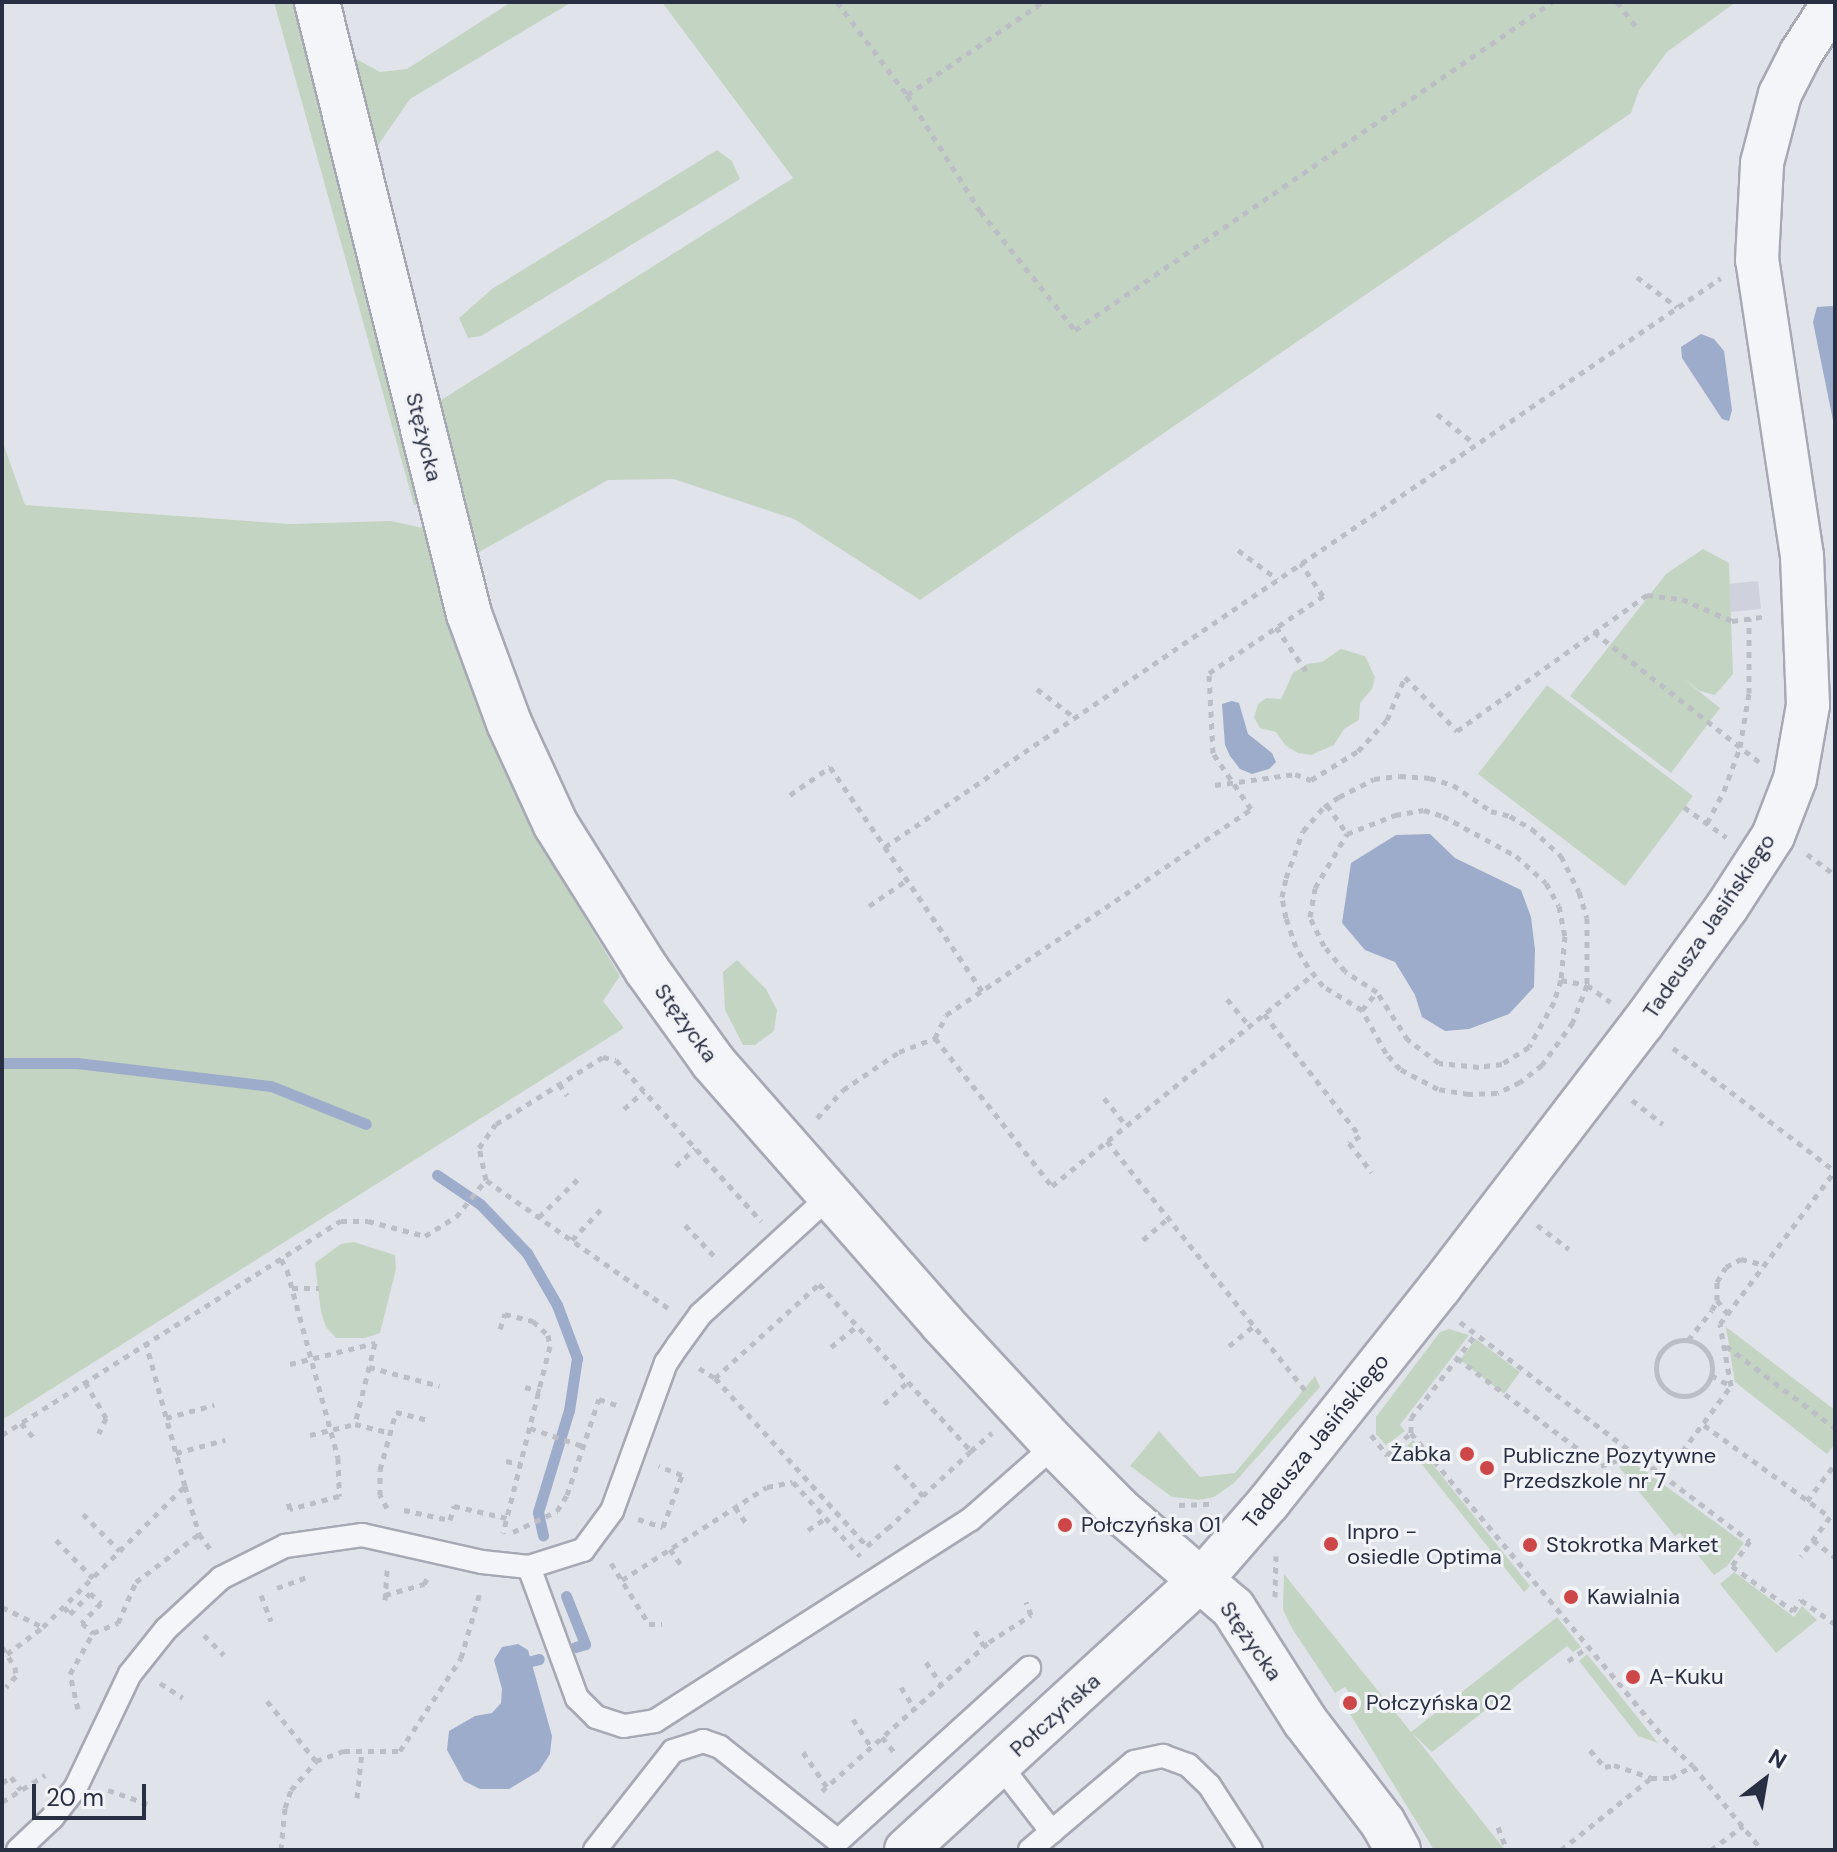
<!DOCTYPE html>
<html>
<head>
<meta charset="utf-8">
<style>
  body { margin:0 }
  #map { position:relative; width:1837px; height:1852px; overflow:hidden; background:#e1e3ea; font-family:"DM Sans",sans-serif }
  div>[style] { position:absolute }
  .built>* { inset:0; background:#cfd2dc }
  .green>* { inset:0; background:#c4d4c2 }
  .water>* { inset:0; background:#9cacca }
  .stream>* { height:11px; margin:-5.5px; padding:0 5.5px; transform-origin:5.5px; border-radius:5.5px; background:#9cacca }
  .path>* { height:5px; margin-top:-2.5px; transform-origin:0; background:repeating-linear-gradient(90deg,#bbbec5 0 6px,transparent 0 12px) }
  .path>.ring { margin:-2.5px; padding:0; box-sizing:content-box; background:none; border:5px solid #bbbec5; border-radius:50% }
  .roads { filter:drop-shadow(2px 0 #a6a9b4) drop-shadow(-2px 0 #a6a9b4) drop-shadow(0 2px #a6a9b4) drop-shadow(0 -2px #a6a9b4) }
  .service>* { height:22px; margin:-11px; padding:0 11px; transform-origin:11px; border-radius:11px; background:#f4f5f8 }
  .minor>* { height:42px; margin:-21px; padding:0 21px; transform-origin:21px; border-radius:21px; background:#f4f5f8 }
  .tertiary>* { height:44px; margin:-22px; padding:0 22px; transform-origin:22px; border-radius:22px; background:#f4f5f8 }
  .dots>* { width:22px; height:22px; translate:-50% -50%; box-sizing:border-box; border:4px solid #f1f3f7; border-radius:50% }
  span { translate:-50% -50%; white-space:nowrap; text-align:center; line-height:1.15; -webkit-text-stroke:6px #f1f3f7; paint-order:stroke }
  .street-label { font-size:22px; color:#292f42 }
  .poi-label { font-size:22px; color:#292f42 }
  .right { translate:-100% -50%; text-align:right }
  .left { translate:0 -50%; text-align:left }
  .frame { position:absolute; inset:0; border:4px solid #292f42; pointer-events:none }
  .north { position:absolute; left:1725px; top:1740px; width:80px; height:80px; -webkit-text-stroke:6px #f1f3f7; paint-order:stroke; rotate:31deg; font-size:22px; font-weight:700; line-height:32px; text-align:center; color:#292f42 }
  .north::after { content:''; display:block; margin:auto; width:28px; height:36px; background:#292f42; clip-path:polygon(50% 0,100% 100%,50% 72%,0 100%) }
  .scale { position:absolute; left:32px; top:1784px; width:114px; height:36px; box-sizing:border-box; border:4px solid #292f42; border-top:0; padding-left:10px; font-size:24px; line-height:28px; white-space:nowrap; color:#292f42; -webkit-text-stroke:6px #f1f3f7; paint-order:stroke }
</style>
</head>
<body>
<div id="map">
  <div class="built">
    <div style="clip-path:polygon(1758px 581px,1761px 609px,1731px 612px,1727px 584px)"></div>
  </div>
  <div class="green">
    <div style="clip-path:polygon(274px 2px,296px 2px,421px 503px,414px 505px)"></div>
    <div style="clip-path:polygon(511px 2px,572px 2px,410px 99px,374px 151px,349px 55px,380px 72px,407px 69px)"></div>
    <div style="clip-path:polygon(662px 2px,1736px 2px,1667px 52px,1639px 90px,1631px 113px,920px 600px,794px 519px,674px 479px,608px 480px,479px 552px,438px 402px,793px 178px)"></div>
    <div style="clip-path:polygon(717px 150px,732px 161px,740px 179px,481px 336px,468px 338px,459px 318px,492px 289px)"></div>
    <div style="clip-path:polygon(2px 440px,25px 505px,290px 524px,391px 521px,427px 529px,463px 661px,546px 853px,620px 976px,603px 1001px,624px 1028px,2px 1420px)"></div>
    <div style="clip-path:polygon(1703px 549px,1729px 563px,1733px 674px,1715px 695px,1700px 691px,1681px 677px,1720px 708px,1671px 773px,1570px 696px,1666px 574px)"></div>
    <div style="clip-path:polygon(1341px 649px,1365px 656px,1375px 677px,1372px 689px,1360px 703px,1359px 720px,1344px 729px,1334px 745px,1311px 755px,1298px 753px,1286px 746px,1276px 732px,1260px 728px,1254px 717px,1258px 704px,1266px 698px,1281px 699px,1293px 673px,1307px 664px,1322px 662px)"></div>
    <div style="clip-path:polygon(1547px 685px,1693px 796px,1625px 886px,1478px 774px)"></div>
    <div style="clip-path:polygon(737px 960px,766px 989px,777px 1010px,774px 1031px,755px 1045px,743px 1045px,725px 1010px,723px 972px)"></div>
    <div style="clip-path:polygon(354px 1242px,395px 1255px,396px 1269px,380px 1333px,365px 1338px,336px 1338px,326px 1327px,321px 1312px,315px 1263px,341px 1244px)"></div>
    <div style="clip-path:polygon(1726px 1327px,1835px 1410px,1835px 1444px,1827px 1454px,1735px 1382px)"></div>
    <div style="clip-path:polygon(1449px 1329px,1469px 1335px,1400px 1425px,1405px 1431px,1386px 1445px,1376px 1434px,1376px 1417px,1440px 1332px)"></div>
    <div style="clip-path:polygon(1476px 1339px,1520px 1372px,1504px 1394px,1460px 1360px)"></div>
    <div style="clip-path:polygon(1315px 1376px,1320px 1387px,1234px 1483px,1214px 1497px,1199px 1500px,1172px 1497px,1130px 1466px,1159px 1431px,1200px 1477px,1235px 1473px)"></div>
    <div style="clip-path:polygon(1413px 1440px,1530px 1586px,1524px 1592px,1407px 1446px)"></div>
    <div style="clip-path:polygon(1631px 1461px,1744px 1543px,1727px 1566px,1714px 1575px,1680px 1533px,1675px 1536px,1619px 1467px)"></div>
    <div style="clip-path:polygon(1734px 1572px,1794px 1617px,1802px 1606px,1817px 1620px,1776px 1653px,1720px 1584px)"></div>
    <div style="clip-path:polygon(1284px 1574px,1411px 1732px,1557px 1617px,1581px 1647px,1573px 1652px,1567px 1646px,1432px 1752px,1413px 1734px,1505px 1850px,1434px 1850px,1350px 1714px,1359px 1707px,1345px 1687px,1335px 1693px,1293px 1630px,1283px 1610px)"></div>
    <div style="clip-path:polygon(1587px 1654px,1658px 1743px,1638px 1736px,1579px 1661px)"></div>
  </div>
  <div class="water">
    <div style="clip-path:polygon(1832px 306px,1835px 308px,1835px 430px,1813px 322px,1817px 307px)"></div>
    <div style="clip-path:polygon(1701px 334px,1714px 339px,1724px 351px,1732px 410px,1729px 421px,1722px 419px,1682px 358px,1681px 347px)"></div>
    <div style="clip-path:polygon(1232px 701px,1239px 703px,1248px 734px,1272px 753px,1276px 762px,1269px 769px,1252px 774px,1240px 769px,1230px 756px,1225px 745px,1222px 704px)"></div>
    <div style="clip-path:polygon(1430px 834px,1455px 858px,1521px 890px,1531px 917px,1535px 950px,1534px 987px,1509px 1014px,1469px 1029px,1445px 1031px,1422px 1017px,1415px 995px,1395px 962px,1365px 950px,1342px 923px,1351px 863px,1396px 835px)"></div>
    <div style="clip-path:polygon(518px 1644px,528px 1650px,552px 1736px,550px 1754px,539px 1771px,509px 1789px,480px 1789px,464px 1781px,447px 1750px,449px 1731px,475px 1716px,492px 1713px,501px 1703px,502px 1689px,494px 1660px,502px 1647px)"></div>
  </div>
  <div class="stream">
    <div style="left:2px;top:1063px;width:75px"></div>
    <div style="left:77px;top:1063px;width:195px;rotate:6.8deg"></div>
    <div style="left:271px;top:1086px;width:102px;rotate:21.8deg"></div>
    <div style="left:437px;top:1175px;width:52px;rotate:34deg"></div>
    <div style="left:480px;top:1204px;width:68px;rotate:46.2deg"></div>
    <div style="left:527px;top:1253px;width:60px;rotate:60deg"></div>
    <div style="left:557px;top:1305px;width:57px;rotate:69.3deg"></div>
    <div style="left:577px;top:1358px;width:53px;rotate:98.7deg"></div>
    <div style="left:569px;top:1410px;width:107px;rotate:106.9deg"></div>
    <div style="left:538px;top:1512px;width:24px;rotate:78deg"></div>
    <div style="left:566px;top:1596px;width:52px;rotate:68.4deg"></div>
    <div style="left:585px;top:1644px;width:10px;rotate:163deg"></div>
    <div style="left:531px;top:1661px;width:8px;rotate:-14deg"></div>
  </div>
  <div class="path">
    <div style="left:837px;top:2px;width:116px;rotate:53deg"></div>
    <div style="left:907px;top:95px;width:137px;rotate:57.8deg"></div>
    <div style="left:980px;top:211px;width:152px;rotate:51.4deg"></div>
    <div style="left:1075px;top:330px;width:579px;rotate:-34.51deg"></div>
    <div style="left:1617px;top:2px;width:34px;rotate:52deg"></div>
    <div style="left:907px;top:95px;width:165px;rotate:-34.4deg"></div>
    <div style="left:1637px;top:277px;width:50px;rotate:36.9deg"></div>
    <div style="left:1437px;top:414px;width:48px;rotate:38.3deg"></div>
    <div style="left:1238px;top:550px;width:49px;rotate:36.6deg"></div>
    <div style="left:1276px;top:627px;width:53px;rotate:55.7deg"></div>
    <div style="left:1594px;top:632px;width:210px;rotate:38.2deg"></div>
    <div style="left:1037px;top:689px;width:48px;rotate:37.3deg"></div>
    <div style="left:1400px;top:776px;width:30px;rotate:4deg"></div>
    <div style="left:1430px;top:778px;width:24px;rotate:17deg"></div>
    <div style="left:1453px;top:785px;width:46px;rotate:34.4deg"></div>
    <div style="left:1491px;top:811px;width:20px;rotate:15deg"></div>
    <div style="left:1510px;top:816px;width:26px;rotate:31deg"></div>
    <div style="left:1532px;top:829px;width:40px;rotate:43deg"></div>
    <div style="left:1561px;top:856px;width:40px;rotate:63.4deg"></div>
    <div style="left:1579px;top:892px;width:27px;rotate:73deg"></div>
    <div style="left:1587px;top:918px;width:67px;rotate:90deg"></div>
    <div style="left:1587px;top:985px;width:40px;rotate:111deg"></div>
    <div style="left:1573px;top:1022px;width:53px;rotate:125.8deg"></div>
    <div style="left:1542px;top:1065px;width:28px;rotate:142deg"></div>
    <div style="left:1520px;top:1082px;width:25px;rotate:154deg"></div>
    <div style="left:1497px;top:1093px;width:28px;rotate:178deg"></div>
    <div style="left:1469px;top:1094px;width:31px;rotate:-171deg"></div>
    <div style="left:1438px;top:1089px;width:43px;rotate:-152.2deg"></div>
    <div style="left:1400px;top:1069px;width:21px;rotate:-131deg"></div>
    <div style="left:1386px;top:1053px;width:49px;rotate:-119.2deg"></div>
    <div style="left:1362px;top:1010px;width:46px;rotate:-148.4deg"></div>
    <div style="left:1323px;top:986px;width:24px;rotate:-128deg"></div>
    <div style="left:1308px;top:967px;width:23px;rotate:-121deg"></div>
    <div style="left:1296px;top:947px;width:31px;rotate:-109deg"></div>
    <div style="left:1286px;top:918px;width:21px;rotate:-101deg"></div>
    <div style="left:1282px;top:897px;width:19px;rotate:-78deg"></div>
    <div style="left:1286px;top:878px;width:50px;rotate:-70.1deg"></div>
    <div style="left:1303px;top:831px;width:32px;rotate:-49deg"></div>
    <div style="left:1324px;top:807px;width:18px;rotate:-34deg"></div>
    <div style="left:1339px;top:797px;width:39px;rotate:-27deg"></div>
    <div style="left:1374px;top:779px;width:26px;rotate:-7deg"></div>
    <div style="left:1215px;top:785px;width:81px;rotate:-7.8deg"></div>
    <div style="left:1295px;top:774px;width:17px;rotate:21deg"></div>
    <div style="left:1311px;top:780px;width:55px;rotate:-31.7deg"></div>
    <div style="left:1358px;top:751px;width:42px;rotate:-46.9deg"></div>
    <div style="left:1387px;top:720px;width:47px;rotate:-67.3deg"></div>
    <div style="left:1405px;top:677px;width:75px;rotate:46.1deg"></div>
    <div style="left:1457px;top:731px;width:234px;rotate:-35.6deg"></div>
    <div style="left:1647px;top:595px;width:35px;rotate:7deg"></div>
    <div style="left:1682px;top:599px;width:55px;rotate:23.7deg"></div>
    <div style="left:1732px;top:621px;width:35px;rotate:-8deg"></div>
    <div style="left:790px;top:795px;width:49px;rotate:-35deg"></div>
    <div style="left:830px;top:767px;width:97px;rotate:55.5deg"></div>
    <div style="left:1327px;top:805px;width:35px;rotate:55deg"></div>
    <div style="left:1684px;top:807px;width:52px;rotate:35.5deg"></div>
    <div style="left:1424px;top:810px;width:20px;rotate:18deg"></div>
    <div style="left:1443px;top:816px;width:83px;rotate:28.7deg"></div>
    <div style="left:1516px;top:856px;width:40px;rotate:42deg"></div>
    <div style="left:1546px;top:883px;width:26px;rotate:61deg"></div>
    <div style="left:1559px;top:906px;width:31px;rotate:79deg"></div>
    <div style="left:1565px;top:936px;width:44px;rotate:95.2deg"></div>
    <div style="left:1561px;top:980px;width:23px;rotate:108deg"></div>
    <div style="left:1554px;top:1002px;width:51px;rotate:119.1deg"></div>
    <div style="left:1529px;top:1047px;width:32px;rotate:148deg"></div>
    <div style="left:1502px;top:1064px;width:23px;rotate:173deg"></div>
    <div style="left:1479px;top:1067px;width:40px;rotate:-174.3deg"></div>
    <div style="left:1439px;top:1063px;width:39px;rotate:-143deg"></div>
    <div style="left:1408px;top:1040px;width:57px;rotate:-122.9deg"></div>
    <div style="left:1377px;top:992px;width:38px;rotate:-147deg"></div>
    <div style="left:1345px;top:971px;width:33px;rotate:-130deg"></div>
    <div style="left:1324px;top:946px;width:32px;rotate:-116deg"></div>
    <div style="left:1310px;top:917px;width:29px;rotate:-80deg"></div>
    <div style="left:1315px;top:888px;width:63px;rotate:-59.3deg"></div>
    <div style="left:1347px;top:834px;width:52px;rotate:-21.6deg"></div>
    <div style="left:1395px;top:815px;width:29px;rotate:-10deg"></div>
    <div style="left:1707px;top:823px;width:36px;rotate:-62deg"></div>
    <div style="left:1724px;top:791px;width:47px;rotate:-70deg"></div>
    <div style="left:1740px;top:747px;width:55px;rotate:-80.5deg"></div>
    <div style="left:1749px;top:693px;width:75px;rotate:-90deg"></div>
    <div style="left:1807px;top:854px;width:35px;rotate:37deg"></div>
    <div style="left:869px;top:906px;width:46px;rotate:-34.4deg"></div>
    <div style="left:1561px;top:980px;width:26px;rotate:11deg"></div>
    <div style="left:1587px;top:985px;width:29px;rotate:36deg"></div>
    <div style="left:982px;top:991px;width:174px;rotate:-124deg"></div>
    <div style="left:885px;top:847px;width:1011px;rotate:-34.24deg"></div>
    <div style="left:1227px;top:999px;width:35px;rotate:50deg"></div>
    <div style="left:1362px;top:1010px;width:23px;rotate:-50deg"></div>
    <div style="left:1264px;top:1014px;width:155px;rotate:51.8deg"></div>
    <div style="left:1360px;top:1136px;width:13px;rotate:148deg"></div>
    <div style="left:1349px;top:1143px;width:37px;rotate:52deg"></div>
    <div style="left:935px;top:1038px;width:25px;rotate:-64deg"></div>
    <div style="left:946px;top:1015px;width:368px;rotate:-34deg"></div>
    <div style="left:1251px;top:809px;width:68px;rotate:-124.2deg"></div>
    <div style="left:1213px;top:753px;width:80px;rotate:-92.9deg"></div>
    <div style="left:1209px;top:673px;width:138px;rotate:-34deg"></div>
    <div style="left:1323px;top:596px;width:40px;rotate:-124deg"></div>
    <div style="left:1673px;top:1048px;width:203px;rotate:37.2deg"></div>
    <div style="left:559px;top:1084px;width:14px;rotate:54deg"></div>
    <div style="left:1104px;top:1098px;width:36px;rotate:51deg"></div>
    <div style="left:1632px;top:1100px;width:39px;rotate:38deg"></div>
    <div style="left:624px;top:1109px;width:27px;rotate:-42deg"></div>
    <div style="left:817px;top:1118px;width:38px;rotate:-47deg"></div>
    <div style="left:843px;top:1090px;width:68px;rotate:-34.2deg"></div>
    <div style="left:899px;top:1052px;width:39px;rotate:-21deg"></div>
    <div style="left:935px;top:1038px;width:189px;rotate:51.7deg"></div>
    <div style="left:1052px;top:1186px;width:337px;rotate:-39deg"></div>
    <div style="left:1107px;top:1141px;width:320px;rotate:51.5deg"></div>
    <div style="left:676px;top:1166px;width:26px;rotate:-43deg"></div>
    <div style="left:539px;top:1217px;width:56px;rotate:-44.3deg"></div>
    <div style="left:685px;top:1225px;width:48px;rotate:46.7deg"></div>
    <div style="left:1537px;top:1225px;width:40px;rotate:37deg"></div>
    <div style="left:572px;top:1240px;width:48px;rotate:-46.7deg"></div>
    <div style="left:1143px;top:1240px;width:33px;rotate:-41deg"></div>
    <div style="left:281px;top:1259px;width:13px;rotate:61deg"></div>
    <div style="left:287px;top:1270px;width:195px;rotate:74.8deg"></div>
    <div style="left:338px;top:1458px;width:38px;rotate:88deg"></div>
    <div style="left:339px;top:1496px;width:51px;rotate:165.1deg"></div>
    <div style="left:290px;top:1509px;width:11px;rotate:-105deg"></div>
    <div style="left:292px;top:1288px;width:27px"></div>
    <div style="left:1717px;top:1300px;width:18px;rotate:52deg"></div>
    <div style="left:668px;top:1308px;width:223px;rotate:-144.9deg"></div>
    <div style="left:486px;top:1180px;width:33px;rotate:-102deg"></div>
    <div style="left:479px;top:1148px;width:29px;rotate:-55deg"></div>
    <div style="left:496px;top:1124px;width:126px;rotate:-32.1deg"></div>
    <div style="left:603px;top:1057px;width:13px;rotate:13deg"></div>
    <div style="left:616px;top:1060px;width:217px;rotate:48deg"></div>
    <div style="left:1460px;top:1322px;width:363px;rotate:37.1deg"></div>
    <div style="left:1750px;top:1541px;width:31px;rotate:126deg"></div>
    <div style="left:1732px;top:1566px;width:76px;rotate:36.4deg"></div>
    <div style="left:1793px;top:1611px;width:14px;rotate:-54deg"></div>
    <div style="left:1801px;top:1600px;width:42px;rotate:35.2deg"></div>
    <div style="left:500px;top:1329px;width:16px;rotate:-72deg"></div>
    <div style="left:505px;top:1314px;width:29px;rotate:14deg"></div>
    <div style="left:533px;top:1321px;width:21px;rotate:43deg"></div>
    <div style="left:548px;top:1335px;width:11px;rotate:80deg"></div>
    <div style="left:550px;top:1346px;width:193px;rotate:104.1deg"></div>
    <div class="ring" style="left:1656px;top:1340px;width:51px;height:51px"></div>
    <div style="left:1688px;top:1340px;width:38px;rotate:-51deg"></div>
    <div style="left:1712px;top:1310px;width:11px;rotate:-63deg"></div>
    <div style="left:1717px;top:1300px;width:18px;rotate:-90deg"></div>
    <div style="left:1717px;top:1282px;width:17px;rotate:-59deg"></div>
    <div style="left:1726px;top:1267px;width:17px;rotate:-28deg"></div>
    <div style="left:1741px;top:1259px;width:25px;rotate:14deg"></div>
    <div style="left:1229px;top:1346px;width:32px;rotate:-39deg"></div>
    <div style="left:1726px;top:1346px;width:136px;rotate:37deg"></div>
    <div style="left:831px;top:1347px;width:33px;rotate:-39deg"></div>
    <div style="left:1457px;top:1358px;width:180px;rotate:36.9deg"></div>
    <div style="left:1601px;top:1466px;width:35px;rotate:-20deg"></div>
    <div style="left:290px;top:1364px;width:88px;rotate:-13.9deg"></div>
    <div style="left:375px;top:1343px;width:83px;rotate:103.9deg"></div>
    <div style="left:355px;top:1424px;width:36px;rotate:14deg"></div>
    <div style="left:369px;top:1367px;width:73px;rotate:15deg"></div>
    <div style="left:699px;top:1368px;width:19px;rotate:32deg"></div>
    <div style="left:715px;top:1378px;width:227px;rotate:47.9deg"></div>
    <div style="left:867px;top:1546px;width:28px;rotate:-41deg"></div>
    <div style="left:1711px;top:1375px;width:23px;rotate:29deg"></div>
    <div style="left:715px;top:1378px;width:140px;rotate:-42.1deg"></div>
    <div style="left:819px;top:1284px;width:226px;rotate:47.7deg"></div>
    <div style="left:971px;top:1451px;width:113px;rotate:137.1deg"></div>
    <div style="left:85px;top:1382px;width:42px;rotate:59.7deg"></div>
    <div style="left:106px;top:1418px;width:17px;rotate:115deg"></div>
    <div style="left:525px;top:1387px;width:16px;rotate:15deg"></div>
    <div style="left:884px;top:1404px;width:33px;rotate:-43deg"></div>
    <div style="left:166px;top:1418px;width:50px;rotate:-15.2deg"></div>
    <div style="left:21px;top:1423px;width:23px;rotate:49deg"></div>
    <div style="left:1704px;top:1425px;width:156px;rotate:36.1deg"></div>
    <div style="left:1830px;top:1517px;width:49px;rotate:126.6deg"></div>
    <div style="left:530px;top:1428px;width:56px;rotate:18.8deg"></div>
    <div style="left:1411px;top:1433px;width:15px;rotate:-90deg"></div>
    <div style="left:1411px;top:1418px;width:106px;rotate:-52.3deg"></div>
    <div style="left:2px;top:1435px;width:401px;rotate:-32.3deg"></div>
    <div style="left:341px;top:1221px;width:27px"></div>
    <div style="left:368px;top:1221px;width:59px;rotate:14.7deg"></div>
    <div style="left:425px;top:1236px;width:36px;rotate:-32deg"></div>
    <div style="left:456px;top:1217px;width:48px;rotate:-51deg"></div>
    <div style="left:310px;top:1435px;width:46px;rotate:-13.7deg"></div>
    <div style="left:1371px;top:1435px;width:26px;rotate:51deg"></div>
    <div style="left:1387px;top:1455px;width:33px;rotate:-43deg"></div>
    <div style="left:1411px;top:1433px;width:396px;rotate:50.3deg"></div>
    <div style="left:1664px;top:1738px;width:40px;rotate:44deg"></div>
    <div style="left:1693px;top:1766px;width:109px;rotate:50.6deg"></div>
    <div style="left:971px;top:1451px;width:28px;rotate:-41deg"></div>
    <div style="left:176px;top:1453px;width:51px;rotate:-14.9deg"></div>
    <div style="left:506px;top:1461px;width:15px;rotate:11deg"></div>
    <div style="left:1675px;top:1461px;width:94px;rotate:-53.3deg"></div>
    <div style="left:1731px;top:1386px;width:63px;rotate:-100.1deg"></div>
    <div style="left:1720px;top:1324px;width:191px;rotate:-53.1deg"></div>
    <div style="left:895px;top:1465px;width:42px;rotate:47.9deg"></div>
    <div style="left:185px;top:1486px;width:50px;rotate:73.7deg"></div>
    <div style="left:1807px;top:1501px;width:46px;rotate:-52.9deg"></div>
    <div style="left:1179px;top:1505px;width:34px;rotate:-2deg"></div>
    <div style="left:735px;top:1507px;width:19px;rotate:55deg"></div>
    <div style="left:387px;top:1508px;width:15px;rotate:-118deg"></div>
    <div style="left:380px;top:1495px;width:25px;rotate:-90deg"></div>
    <div style="left:380px;top:1470px;width:60px;rotate:-74.6deg"></div>
    <div style="left:396px;top:1412px;width:34px;rotate:14deg"></div>
    <div style="left:404px;top:1510px;width:42px;rotate:12.4deg"></div>
    <div style="left:83px;top:1514px;width:52px;rotate:45deg"></div>
    <div style="left:638px;top:1519px;width:26px;rotate:18deg"></div>
    <div style="left:663px;top:1527px;width:55px;rotate:-69.9deg"></div>
    <div style="left:682px;top:1475px;width:25px;rotate:-159deg"></div>
    <div style="left:450px;top:1520px;width:15px;rotate:-74deg"></div>
    <div style="left:454px;top:1506px;width:54px;rotate:12.8deg"></div>
    <div style="left:808px;top:1530px;width:22px;rotate:-34deg"></div>
    <div style="left:513px;top:1532px;width:49px;rotate:-25.5deg"></div>
    <div style="left:557px;top:1511px;width:19px;rotate:-58deg"></div>
    <div style="left:567px;top:1495px;width:101px;rotate:-71.6deg"></div>
    <div style="left:599px;top:1399px;width:21px;rotate:19deg"></div>
    <div style="left:56px;top:1540px;width:53px;rotate:45.8deg"></div>
    <div style="left:1813px;top:1540px;width:28px;rotate:38deg"></div>
    <div style="left:670px;top:1549px;width:19px;rotate:55deg"></div>
    <div style="left:611px;top:1563px;width:72px;rotate:58.1deg"></div>
    <div style="left:649px;top:1624px;width:13px"></div>
    <div style="left:622px;top:1580px;width:172px;rotate:-32.7deg"></div>
    <div style="left:767px;top:1487px;width:26px;rotate:-11deg"></div>
    <div style="left:793px;top:1482px;width:100px;rotate:47.8deg"></div>
    <div style="left:277px;top:1588px;width:33px;rotate:-20deg"></div>
    <div style="left:261px;top:1595px;width:28px;rotate:69deg"></div>
    <div style="left:385px;top:1595px;width:41px;rotate:-15.8deg"></div>
    <div style="left:424px;top:1584px;width:6px;rotate:-59deg"></div>
    <div style="left:1275px;top:1597px;width:41px;rotate:-88.6deg"></div>
    <div style="left:385px;top:1600px;width:31px;rotate:-86deg"></div>
    <div style="left:2px;top:1607px;width:46px;rotate:26deg"></div>
    <div style="left:64px;top:1607px;width:9px;rotate:49deg"></div>
    <div style="left:70px;top:1614px;width:29px;rotate:-46deg"></div>
    <div style="left:90px;top:1593px;width:15px;rotate:42deg"></div>
    <div style="left:101px;top:1603px;width:28px;rotate:134deg"></div>
    <div style="left:82px;top:1623px;width:15px;rotate:42deg"></div>
    <div style="left:975px;top:1631px;width:17px;rotate:59deg"></div>
    <div style="left:204px;top:1635px;width:28px;rotate:45deg"></div>
    <div style="left:2px;top:1647px;width:24px;rotate:57deg"></div>
    <div style="left:15px;top:1667px;width:9px;rotate:84deg"></div>
    <div style="left:16px;top:1676px;width:15px;rotate:132deg"></div>
    <div style="left:7px;top:1654px;width:45px;rotate:-36.9deg"></div>
    <div style="left:43px;top:1627px;width:200px;rotate:-44.8deg"></div>
    <div style="left:185px;top:1486px;width:148px;rotate:-105.3deg"></div>
    <div style="left:1568px;top:1661px;width:24px;rotate:-35deg"></div>
    <div style="left:926px;top:1662px;width:27px;rotate:56deg"></div>
    <div style="left:160px;top:1683px;width:27px;rotate:33deg"></div>
    <div style="left:901px;top:1687px;width:25px;rotate:58deg"></div>
    <div style="left:267px;top:1701px;width:77px;rotate:50.8deg"></div>
    <div style="left:78px;top:1709px;width:36px;rotate:-103deg"></div>
    <div style="left:70px;top:1674px;width:47px;rotate:-60.7deg"></div>
    <div style="left:93px;top:1633px;width:27px;rotate:-22deg"></div>
    <div style="left:118px;top:1623px;width:45px;rotate:-66.3deg"></div>
    <div style="left:136px;top:1582px;width:79px;rotate:-37.3deg"></div>
    <div style="left:199px;top:1534px;width:20px;rotate:53deg"></div>
    <div style="left:853px;top:1719px;width:33px;rotate:57deg"></div>
    <div style="left:882px;top:1737px;width:19px;rotate:51deg"></div>
    <div style="left:1590px;top:1750px;width:23px;rotate:49deg"></div>
    <div style="left:1605px;top:1767px;width:9px;rotate:-13deg"></div>
    <div style="left:1614px;top:1765px;width:39px;rotate:19deg"></div>
    <div style="left:1651px;top:1778px;width:20px"></div>
    <div style="left:1671px;top:1778px;width:25px;rotate:-29deg"></div>
    <div style="left:803px;top:1752px;width:42px;rotate:55.6deg"></div>
    <div style="left:2px;top:1783px;width:11px;rotate:-34deg"></div>
    <div style="left:11px;top:1777px;width:16px;rotate:52deg"></div>
    <div style="left:108px;top:1790px;width:42px;rotate:19.3deg"></div>
    <div style="left:822px;top:1791px;width:224px;rotate:-41.7deg"></div>
    <div style="left:989px;top:1642px;width:50px;rotate:-32.7deg"></div>
    <div style="left:1031px;top:1615px;width:14px;rotate:-111deg"></div>
    <div style="left:357px;top:1798px;width:47px;rotate:-83.9deg"></div>
    <div style="left:2px;top:1802px;width:51px;rotate:-32.1deg"></div>
    <div style="left:1498px;top:1827px;width:25px;rotate:69deg"></div>
    <div style="left:281px;top:1850px;width:42px;rotate:-84.6deg"></div>
    <div style="left:285px;top:1808px;width:19px;rotate:-72deg"></div>
    <div style="left:291px;top:1790px;width:38px;rotate:-49deg"></div>
    <div style="left:316px;top:1761px;width:30px;rotate:-20deg"></div>
    <div style="left:344px;top:1751px;width:56px"></div>
    <div style="left:400px;top:1751px;width:111px;rotate:-56.7deg"></div>
    <div style="left:461px;top:1658px;width:69px;rotate:-73.9deg"></div>
    <div style="left:1561px;top:1850px;width:114px;rotate:-38.6deg"></div>
    <div style="left:1711px;top:1850px;width:40px;rotate:-37deg"></div>
  </div>
  <div class="roads">
    <div class="service">
      <div style="left:529px;top:1567px;width:140px;rotate:69.9deg"></div>
      <div style="left:577px;top:1698px;width:27px;rotate:45deg"></div>
      <div style="left:596px;top:1717px;width:29px;rotate:18deg"></div>
      <div style="left:624px;top:1726px;width:31px;rotate:-9deg"></div>
      <div style="left:655px;top:1721px;width:375px;rotate:-32.6deg"></div>
      <div style="left:971px;top:1519px;width:112px;rotate:-41.4deg"></div>
      <div style="left:999px;top:1764px;width:86px;rotate:52.1deg"></div>
      <div style="left:18px;top:1850px;width:47px;rotate:-43.3deg"></div>
      <div style="left:52px;top:1818px;width:39px;rotate:-52deg"></div>
      <div style="left:76px;top:1787px;width:125px;rotate:-64.5deg"></div>
      <div style="left:130px;top:1674px;width:58px;rotate:-51.3deg"></div>
      <div style="left:166px;top:1629px;width:75px;rotate:-42.8deg"></div>
      <div style="left:221px;top:1578px;width:72px;rotate:-26.6deg"></div>
      <div style="left:285px;top:1546px;width:78px;rotate:-8.1deg"></div>
      <div style="left:362px;top:1535px;width:123px;rotate:12.7deg"></div>
      <div style="left:482px;top:1562px;width:47px;rotate:6.1deg"></div>
      <div style="left:529px;top:1567px;width:57px;rotate:-17.5deg"></div>
      <div style="left:583px;top:1550px;width:49px;rotate:-53.4deg"></div>
      <div style="left:612px;top:1511px;width:158px;rotate:-70deg"></div>
      <div style="left:666px;top:1363px;width:23px;rotate:-56deg"></div>
      <div style="left:679px;top:1344px;width:37px;rotate:-54deg"></div>
      <div style="left:701px;top:1314px;width:175px;rotate:-42.5deg"></div>
      <div style="left:595px;top:1850px;width:126px;rotate:-51.8deg"></div>
      <div style="left:673px;top:1751px;width:32px;rotate:-18deg"></div>
      <div style="left:703px;top:1741px;width:18px;rotate:19deg"></div>
      <div style="left:720px;top:1747px;width:151px;rotate:38.5deg"></div>
      <div style="left:838px;top:1841px;width:258px;rotate:-42.2deg"></div>
      <div style="left:1030px;top:1850px;width:136px;rotate:-40.2deg"></div>
      <div style="left:1134px;top:1762px;width:30px;rotate:-12deg"></div>
      <div style="left:1163px;top:1756px;width:27px;rotate:20deg"></div>
      <div style="left:1188px;top:1765px;width:29px;rotate:44deg"></div>
      <div style="left:1209px;top:1785px;width:77px;rotate:57.1deg"></div>
    </div>
    <div class="minor">
      <div style="left:906px;top:1850px;width:401px;rotate:-42.5deg"></div>
      <div style="left:1202px;top:1579px;width:102px;rotate:-49deg"></div>
      <div style="left:1269px;top:1502px;width:275px;rotate:-51.5deg"></div>
      <div style="left:1440px;top:1287px;width:332px;rotate:-52.5deg"></div>
      <div style="left:1642px;top:1024px;width:145px;rotate:-54deg"></div>
      <div style="left:1727px;top:907px;width:85px;rotate:-57.1deg"></div>
      <div style="left:1773px;top:836px;width:61px;rotate:-68.9deg"></div>
      <div style="left:1795px;top:779px;width:75px;rotate:-80deg"></div>
      <div style="left:1808px;top:705px;width:149px;rotate:-92.3deg"></div>
      <div style="left:1802px;top:556px;width:299px;rotate:-98.6deg"></div>
      <div style="left:1757px;top:260px;width:97px;rotate:-87deg"></div>
      <div style="left:1762px;top:163px;width:71px;rotate:-75.4deg"></div>
      <div style="left:1780px;top:94px;width:46px;rotate:-62.9deg"></div>
      <div style="left:1801px;top:53px;width:61px;rotate:-57.1deg"></div>
    </div>
    <div class="tertiary">
      <div style="left:317px;top:2px;width:631px;rotate:76.05deg"></div>
      <div style="left:469px;top:614px;width:116px;rotate:69.8deg"></div>
      <div style="left:509px;top:723px;width:112px;rotate:65.3deg"></div>
      <div style="left:556px;top:825px;width:171px;rotate:57.9deg"></div>
      <div style="left:647px;top:970px;width:113px;rotate:54.3deg"></div>
      <div style="left:713px;top:1062px;width:347px;rotate:48.7deg"></div>
      <div style="left:942px;top:1323px;width:166px;rotate:47.2deg"></div>
      <div style="left:1055px;top:1445px;width:91px;rotate:45.4deg"></div>
      <div style="left:1119px;top:1510px;width:150px;rotate:40.7deg"></div>
      <div style="left:1233px;top:1608px;width:134px;rotate:57.5deg"></div>
      <div style="left:1305px;top:1721px;width:128px;rotate:52.6deg"></div>
      <div style="left:1383px;top:1823px;width:31px;rotate:61deg"></div>
    </div>
  </div>
  <div class="dots">
    <div style="left:1467px;top:1454px;background:#ce4748"></div>
    <div style="left:1487px;top:1468px;background:#ce4748"></div>
    <div style="left:1065px;top:1525px;background:#ce4748"></div>
    <div style="left:1331px;top:1544px;background:#ce4748"></div>
    <div style="left:1530px;top:1545px;background:#ce4748"></div>
    <div style="left:1571px;top:1597px;background:#ce4748"></div>
    <div style="left:1633px;top:1677px;background:#ce4748"></div>
    <div style="left:1350px;top:1703px;background:#ce4748"></div>
  </div>
  <div class="street-label">
    <span style="left:424px;top:437px;rotate:76deg">Stężycka</span>
    <span style="left:1709px;top:926px;rotate:-56deg">Tadeusza Jasińskiego</span>
    <span style="left:686px;top:1023px;rotate:54deg">Stężycka</span>
    <span style="left:1316px;top:1441px;rotate:-51deg">Tadeusza Jasińskiego</span>
    <span style="left:1251px;top:1641px;rotate:55deg">Stężycka</span>
    <span style="left:1055px;top:1715px;rotate:-42deg">Połczyńska</span>
  </div>
  <div class="poi-label">
    <span class="right" style="left:1451px;top:1454px">Żabka</span>
    <span class="left" style="left:1503px;top:1468px">Publiczne Pozytywne<br>Przedszkole nr 7</span>
    <span class="left" style="left:1081px;top:1525px">Połczyńska 01</span>
    <span class="left" style="left:1347px;top:1544px">Inpro -<br>osiedle Optima</span>
    <span class="left" style="left:1546px;top:1545px">Stokrotka Market</span>
    <span class="left" style="left:1587px;top:1597px">Kawialnia</span>
    <span class="left" style="left:1649px;top:1677px">A-Kuku</span>
    <span class="left" style="left:1366px;top:1703px">Połczyńska 02</span>
  </div>
  <div class="frame"></div>
  <div class="north">N</div>
  <div class="scale">20 m</div>
</div>
</body>
</html>
